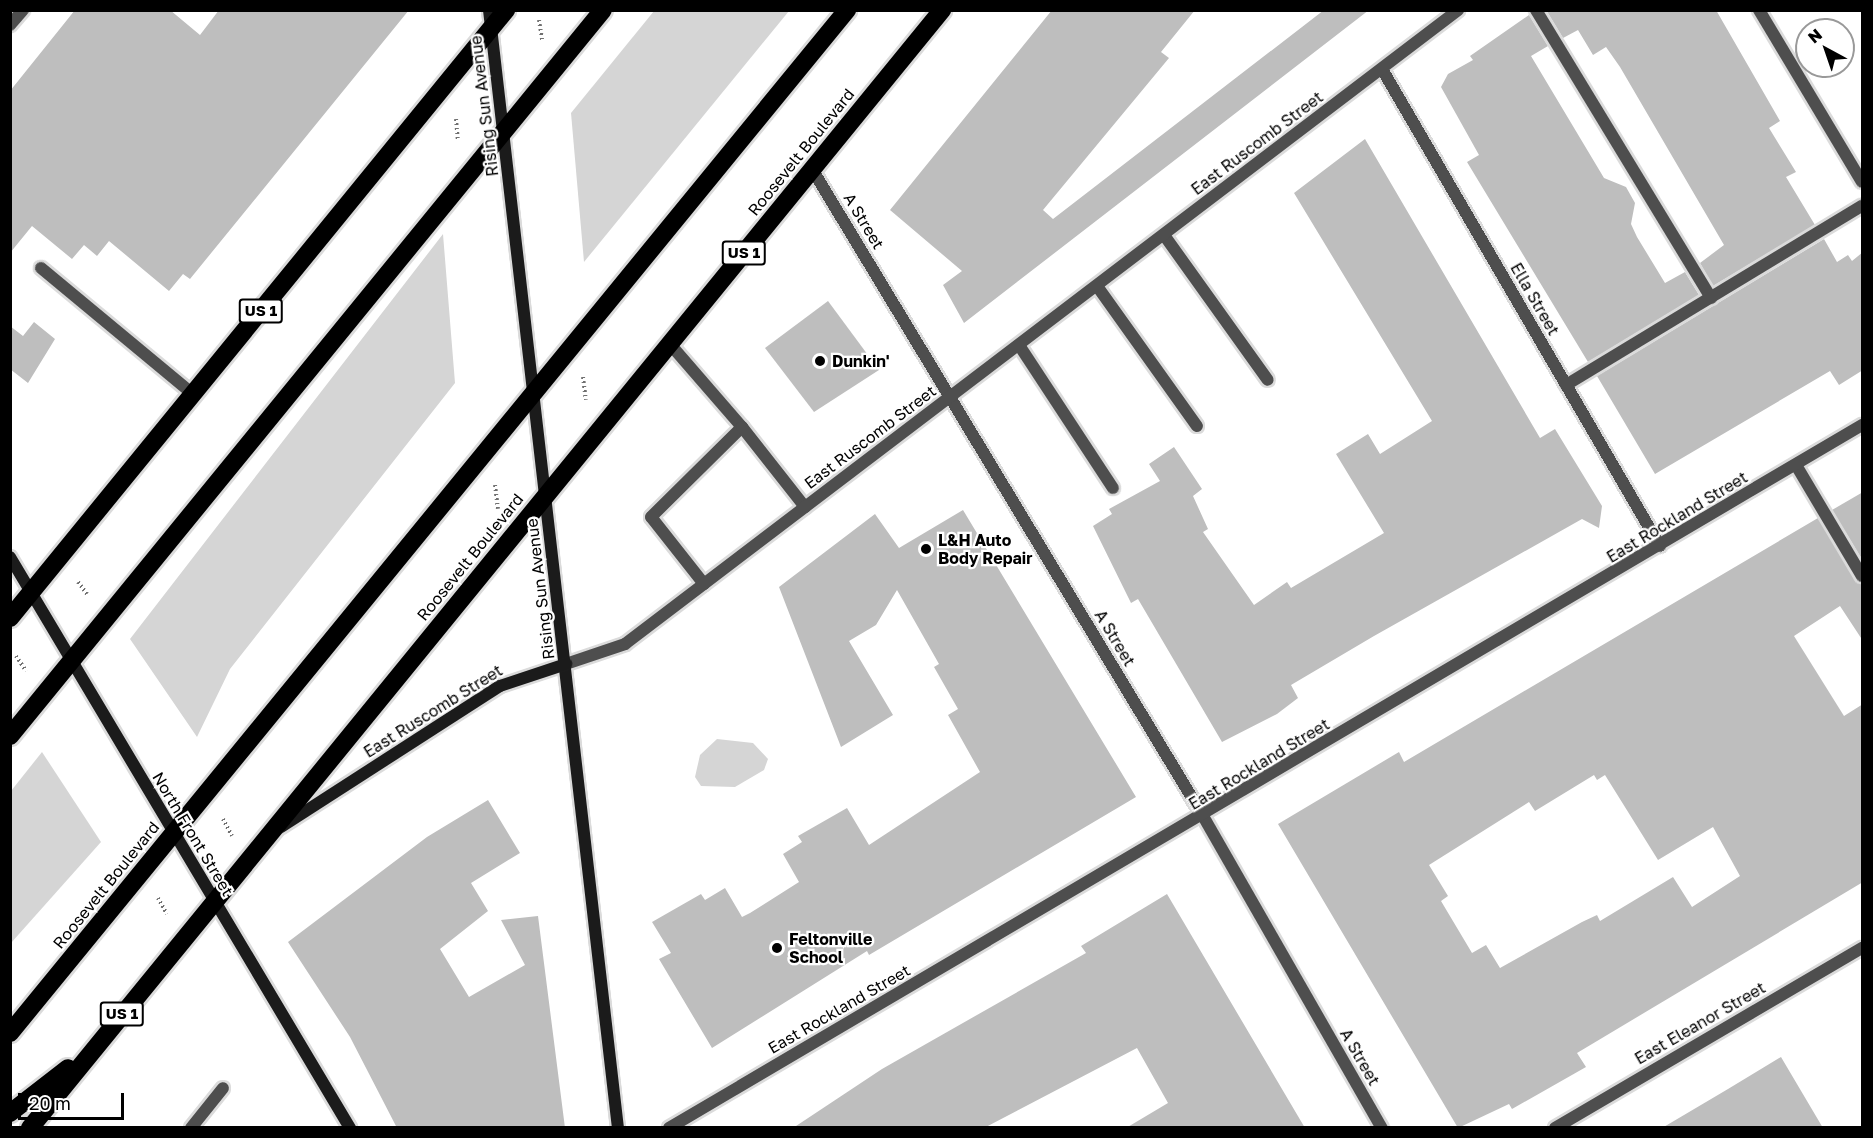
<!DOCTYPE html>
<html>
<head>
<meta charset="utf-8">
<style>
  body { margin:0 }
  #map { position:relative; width:1873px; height:1138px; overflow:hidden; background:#fff; font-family:"Golos Text",sans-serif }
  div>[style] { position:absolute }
  .green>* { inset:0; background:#d5d5d5 }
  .building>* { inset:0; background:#bebebe }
  .path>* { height:4px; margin-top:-2px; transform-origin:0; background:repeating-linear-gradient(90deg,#707070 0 1.5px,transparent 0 4.5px) }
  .roads { filter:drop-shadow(2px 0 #dbdbdb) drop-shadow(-2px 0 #dbdbdb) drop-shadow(0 2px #dbdbdb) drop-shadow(0 -2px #dbdbdb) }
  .lane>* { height:12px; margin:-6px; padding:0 6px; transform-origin:6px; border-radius:6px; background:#4e4e4e }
  .street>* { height:12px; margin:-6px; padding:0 6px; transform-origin:6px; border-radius:6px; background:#4e4e4e }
  .secondary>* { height:12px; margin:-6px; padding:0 6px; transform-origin:6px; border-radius:6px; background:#1b1b1b }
  .highway>* { height:18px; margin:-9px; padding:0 9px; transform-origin:9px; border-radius:9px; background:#000 }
  .dots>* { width:16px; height:16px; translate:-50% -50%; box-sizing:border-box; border:3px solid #fff; border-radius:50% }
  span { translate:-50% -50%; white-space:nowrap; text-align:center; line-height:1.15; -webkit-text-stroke:4.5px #fff; paint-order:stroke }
  .shield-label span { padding:2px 4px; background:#fff; border:2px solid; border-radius:4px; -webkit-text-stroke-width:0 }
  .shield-label { font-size:15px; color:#000; font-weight:700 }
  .street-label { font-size:16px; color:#000 }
  .poi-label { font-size:16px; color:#000; font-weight:700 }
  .left { translate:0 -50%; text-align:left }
  .frame { position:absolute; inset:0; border:12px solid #000; pointer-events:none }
  .north { position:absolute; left:1795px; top:18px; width:60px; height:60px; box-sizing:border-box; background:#fff; border:2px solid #999; border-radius:50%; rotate:320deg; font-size:16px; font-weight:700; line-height:24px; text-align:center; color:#000 }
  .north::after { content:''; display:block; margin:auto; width:21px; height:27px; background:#000; clip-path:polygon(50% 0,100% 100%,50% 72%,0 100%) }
  .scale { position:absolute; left:18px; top:1093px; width:106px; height:27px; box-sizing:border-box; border:3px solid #000; border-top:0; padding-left:8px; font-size:18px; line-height:21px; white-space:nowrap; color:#000; -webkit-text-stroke:4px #fff; paint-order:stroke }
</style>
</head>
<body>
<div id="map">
  <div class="green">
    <div style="clip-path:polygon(654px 11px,789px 11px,584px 262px,571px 113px)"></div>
    <div style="clip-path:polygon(443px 234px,455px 383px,230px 669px,197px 737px,130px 639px)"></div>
    <div style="clip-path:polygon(717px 739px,753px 743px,768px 759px,764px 770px,735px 787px,701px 786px,695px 777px,700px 755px)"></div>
    <div style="clip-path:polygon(42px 752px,101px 842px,11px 943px,11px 791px)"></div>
  </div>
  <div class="building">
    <div style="clip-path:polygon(75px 10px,170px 10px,200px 35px,219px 10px,409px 10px,190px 279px,183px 274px,169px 291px,109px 241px,97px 256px,84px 245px,72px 259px,32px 226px,10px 253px,10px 91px)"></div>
    <div style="clip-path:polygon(1052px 10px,1195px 10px,1161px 52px,1169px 58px,1043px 210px,1053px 219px,1324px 10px,1369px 10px,964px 323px,943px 285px,962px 271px,890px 210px)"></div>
    <div style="clip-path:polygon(1546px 10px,1716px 10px,1780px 121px,1769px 128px,1796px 172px,1786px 177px,1815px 225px,1713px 286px,1700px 263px,1724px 245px,1620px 67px,1606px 47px,1593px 55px,1578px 30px,1563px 38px)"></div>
    <div style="clip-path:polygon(1529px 15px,1548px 46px,1531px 56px,1604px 178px,1626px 187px,1635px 203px,1631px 224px,1637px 237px,1665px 283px,1685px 272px,1699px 295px,1588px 362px,1467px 162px,1479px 155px,1441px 87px,1448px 74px,1473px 60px,1470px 56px)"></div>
    <div style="clip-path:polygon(1365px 139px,1540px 438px,1555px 429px,1602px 506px,1599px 528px,1582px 519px,1374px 636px,1291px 685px,1298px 698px,1277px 714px,1222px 742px,1138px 599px,1131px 603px,1093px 526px,1112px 514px,1109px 509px,1160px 481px,1149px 464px,1174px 447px,1202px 489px,1193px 496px,1208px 529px,1203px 532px,1254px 605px,1287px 582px,1291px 588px,1384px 533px,1336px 454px,1368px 434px,1380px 454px,1432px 421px,1294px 193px)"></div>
    <div style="clip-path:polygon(1824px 239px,1837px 262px,1848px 255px,1852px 261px,1863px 252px,1863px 370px,1839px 385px,1830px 371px,1655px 474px,1597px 376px)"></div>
    <div style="clip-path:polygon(828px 301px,879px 370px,814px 412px,765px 348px)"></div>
    <div style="clip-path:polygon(34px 322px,55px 339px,28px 383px,10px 369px,10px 326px,23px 336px)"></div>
    <div style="clip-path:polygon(1863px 492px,1863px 561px,1832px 510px)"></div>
    <div style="clip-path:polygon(963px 510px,1136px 797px,869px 955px,867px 951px,712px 1048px,659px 959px,671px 953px,652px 922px,701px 894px,705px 900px,725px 888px,742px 917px,750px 913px,799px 882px,783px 854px,802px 842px,798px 836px,847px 808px,869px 845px,980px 772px,948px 715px,958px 709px,934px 667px,939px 664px,897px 590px,876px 625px,849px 641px,893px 715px,841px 747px,779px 587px,875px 514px,899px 548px)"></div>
    <div style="clip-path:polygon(evenodd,1818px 518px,1863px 584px,1863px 641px,1840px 606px,1794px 636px,1844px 716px,1863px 704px,1863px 882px,1577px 1053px,1586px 1067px,1512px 1109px,1509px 1104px,1458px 1128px,1278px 824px,1399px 752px,1404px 762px,1818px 518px,1594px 775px,1597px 780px,1605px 775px,1658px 860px,1713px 827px,1740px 876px,1692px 907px,1673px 877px,1600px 921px,1597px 915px,1582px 922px,1500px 968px,1486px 945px,1472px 953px,1441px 901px,1448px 896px,1429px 865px,1529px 802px,1535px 811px,1594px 775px)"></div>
    <div style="clip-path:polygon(488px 800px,520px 853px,471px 883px,488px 911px,440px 949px,469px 997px,525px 965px,501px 920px,538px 916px,565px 1128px,397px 1128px,350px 1037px,288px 942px,427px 837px)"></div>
    <div style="clip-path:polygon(1167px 894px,1305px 1128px,1126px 1128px,1168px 1103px,1137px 1048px,984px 1128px,793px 1128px,882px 1069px,1086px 953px,1081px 946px)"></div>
    <div style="clip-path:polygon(1781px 1057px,1823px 1128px,1662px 1128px,1728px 1089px)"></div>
  </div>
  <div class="path">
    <div style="left:539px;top:20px;width:20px;rotate:81deg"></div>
    <div style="left:456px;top:119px;width:21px;rotate:85deg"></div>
    <div style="left:583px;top:377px;width:23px;rotate:83deg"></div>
    <div style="left:495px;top:485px;width:24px;rotate:83deg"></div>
    <div style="left:78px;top:582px;width:15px;rotate:53deg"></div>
    <div style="left:16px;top:656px;width:18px;rotate:56deg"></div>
    <div style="left:223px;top:819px;width:19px;rotate:62deg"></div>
    <div style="left:158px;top:898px;width:18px;rotate:61deg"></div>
  </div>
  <div class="roads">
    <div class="lane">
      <div style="left:1536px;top:10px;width:337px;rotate:58.7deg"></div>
      <div style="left:1164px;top:235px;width:178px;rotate:54.4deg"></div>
      <div style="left:41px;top:268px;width:197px;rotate:39.7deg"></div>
      <div style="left:1097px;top:286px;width:172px;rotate:54.5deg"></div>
      <div style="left:670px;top:344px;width:110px;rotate:49.1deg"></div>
      <div style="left:1019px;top:345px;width:171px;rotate:56.7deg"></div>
      <div style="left:1566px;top:385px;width:346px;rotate:-31.2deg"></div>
      <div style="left:1796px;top:465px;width:129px;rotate:59.3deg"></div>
      <div style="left:704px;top:584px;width:85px;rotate:-128.3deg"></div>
      <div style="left:651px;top:517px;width:128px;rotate:-44.7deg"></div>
      <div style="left:742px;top:427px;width:102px;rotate:51.8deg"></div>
      <div style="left:191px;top:1128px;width:51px;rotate:-51.3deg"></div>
    </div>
    <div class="street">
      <div style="left:1759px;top:10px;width:200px;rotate:59.1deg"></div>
      <div style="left:10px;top:25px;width:20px;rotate:-49deg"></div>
      <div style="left:1382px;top:69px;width:552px;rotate:59.77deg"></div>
      <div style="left:812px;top:169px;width:756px;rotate:58.85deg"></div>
      <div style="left:1203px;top:816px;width:360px;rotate:60.2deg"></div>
      <div style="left:566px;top:664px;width:62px;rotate:-18.7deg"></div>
      <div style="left:625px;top:644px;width:1047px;rotate:-37.27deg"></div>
      <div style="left:669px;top:1128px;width:1385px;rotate:-30.51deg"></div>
      <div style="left:1555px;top:1128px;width:356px;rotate:-30.4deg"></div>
    </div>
    <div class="secondary">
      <div style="left:489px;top:10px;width:1125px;rotate:83.42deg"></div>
      <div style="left:10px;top:557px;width:665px;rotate:59.23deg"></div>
      <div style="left:281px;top:827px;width:260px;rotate:-32.8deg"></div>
      <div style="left:500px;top:686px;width:70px;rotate:-18.4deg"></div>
    </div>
    <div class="highway">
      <div style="left:10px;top:618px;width:785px;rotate:-50.79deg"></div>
      <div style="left:10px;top:736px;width:937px;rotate:-50.76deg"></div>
      <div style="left:10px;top:1033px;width:1322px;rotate:-50.71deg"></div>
      <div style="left:10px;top:1113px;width:73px;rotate:-37.8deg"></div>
      <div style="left:30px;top:1128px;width:1443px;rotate:-50.79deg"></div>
    </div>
  </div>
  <div class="dots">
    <div style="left:820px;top:361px;background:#000"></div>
    <div style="left:926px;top:549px;background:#000"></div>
    <div style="left:777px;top:948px;background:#000"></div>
  </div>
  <div class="shield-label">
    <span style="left:744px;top:253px">US 1</span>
    <span style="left:261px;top:311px">US 1</span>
    <span style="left:122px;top:1014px">US 1</span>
  </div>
  <div class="street-label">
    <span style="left:484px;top:106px;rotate:-97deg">Rising Sun Avenue</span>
    <span style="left:1257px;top:143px;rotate:-37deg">East Ruscomb Street</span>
    <span style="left:801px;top:152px;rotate:-51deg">Roosevelt Boulevard</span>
    <span style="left:864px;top:221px;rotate:59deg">A Street</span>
    <span style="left:1535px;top:299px;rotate:60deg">Ella Street</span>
    <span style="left:870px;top:437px;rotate:-37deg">East Ruscomb Street</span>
    <span style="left:1677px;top:517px;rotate:-31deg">East Rockland Street</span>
    <span style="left:470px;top:557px;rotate:-51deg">Roosevelt Boulevard</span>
    <span style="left:540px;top:589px;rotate:-97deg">Rising Sun Avenue</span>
    <span style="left:1115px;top:638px;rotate:59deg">A Street</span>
    <span style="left:433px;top:711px;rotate:-32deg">East Ruscomb Street</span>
    <span style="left:1259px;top:764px;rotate:-31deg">East Rockland Street</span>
    <span style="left:193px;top:834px;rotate:59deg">North Front Street</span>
    <span style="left:106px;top:885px;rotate:-51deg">Roosevelt Boulevard</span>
    <span style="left:839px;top:1009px;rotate:-30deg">East Rockland Street</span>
    <span style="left:1700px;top:1023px;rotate:-30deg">East Eleanor Street</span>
    <span style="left:1360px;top:1057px;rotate:60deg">A Street</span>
  </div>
  <div class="poi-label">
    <span class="left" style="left:832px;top:361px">Dunkin'</span>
    <span class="left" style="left:938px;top:549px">L&amp;H Auto<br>Body Repair</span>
    <span class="left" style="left:789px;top:948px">Feltonville<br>School</span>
  </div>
  <div class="frame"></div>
  <div class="north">N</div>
  <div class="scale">20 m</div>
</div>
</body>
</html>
